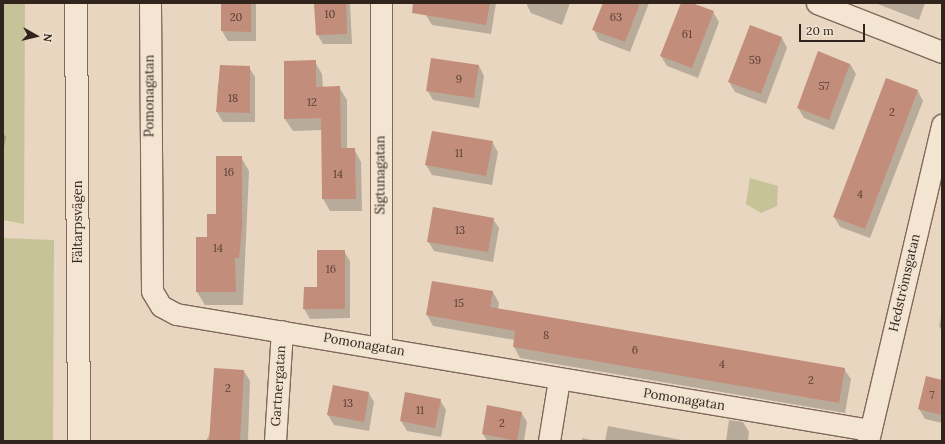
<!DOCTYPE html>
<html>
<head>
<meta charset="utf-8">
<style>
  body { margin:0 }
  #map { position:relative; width:945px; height:444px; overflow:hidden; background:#e8d6c1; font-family:Lora,serif }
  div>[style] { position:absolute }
  .green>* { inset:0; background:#c5c397 }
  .shadow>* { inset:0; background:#0003 }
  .building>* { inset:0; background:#c38d7b }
  .roads { filter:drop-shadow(1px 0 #80685b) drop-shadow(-1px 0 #80685b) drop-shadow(0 1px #80685b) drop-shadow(0 -1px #80685b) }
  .street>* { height:21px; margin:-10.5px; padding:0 10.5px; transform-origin:10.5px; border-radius:10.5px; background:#f4e5d3 }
  .secondary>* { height:22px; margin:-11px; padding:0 11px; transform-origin:11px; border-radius:11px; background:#f4e5d3 }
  span { translate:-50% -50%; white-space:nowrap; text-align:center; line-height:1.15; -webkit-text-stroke:3px #f1e2d0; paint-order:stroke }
  .number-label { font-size:11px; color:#563e34 }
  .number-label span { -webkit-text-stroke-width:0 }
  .street-label { font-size:13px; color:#31241d }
  .frame { position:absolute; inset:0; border:4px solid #31241d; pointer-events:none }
  .north { position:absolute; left:16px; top:16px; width:40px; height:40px; -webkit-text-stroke:3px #f1e2d0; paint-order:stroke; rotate:98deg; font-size:11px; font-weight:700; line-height:16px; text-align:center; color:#31241d }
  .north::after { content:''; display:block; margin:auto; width:14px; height:18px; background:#31241d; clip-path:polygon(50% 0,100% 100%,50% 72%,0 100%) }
  .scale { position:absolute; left:799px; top:24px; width:66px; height:18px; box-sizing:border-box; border:2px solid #31241d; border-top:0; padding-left:5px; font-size:12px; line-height:14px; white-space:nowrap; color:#31241d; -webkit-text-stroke:3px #f1e2d0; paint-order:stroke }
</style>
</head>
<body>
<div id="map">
  <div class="green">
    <div style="clip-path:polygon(3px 3px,25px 3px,24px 224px,3px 220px)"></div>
    <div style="clip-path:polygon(750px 178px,778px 186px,777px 206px,761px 213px,746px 204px)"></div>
    <div style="clip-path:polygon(3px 238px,54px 240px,53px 441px,3px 441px)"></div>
  </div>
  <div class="shadow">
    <div style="clip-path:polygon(222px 3px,256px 3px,256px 41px,228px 41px,222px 31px)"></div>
    <div style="clip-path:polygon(317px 3px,350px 3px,352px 44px,323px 44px,317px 34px)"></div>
    <div style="clip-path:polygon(428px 3px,496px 3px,491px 34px,432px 25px,426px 15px)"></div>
    <div style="clip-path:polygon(526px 3px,570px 3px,562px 25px,531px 13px)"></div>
    <div style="clip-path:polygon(604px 3px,649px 3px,630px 52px,599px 40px,594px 30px)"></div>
    <div style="clip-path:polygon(682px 3px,713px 12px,719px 22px,698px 78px,667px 66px,661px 56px)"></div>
    <div style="clip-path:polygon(875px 3px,925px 3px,919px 20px)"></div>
    <div style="clip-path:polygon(751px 26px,782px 38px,787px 48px,766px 104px,735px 92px,729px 82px)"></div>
    <div style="clip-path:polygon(315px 62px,322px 74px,323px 88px,339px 87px,347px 100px,347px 149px,354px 149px,361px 162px,362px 211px,330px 211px,323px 199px,322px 130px,293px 131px,285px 119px)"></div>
    <div style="clip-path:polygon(850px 64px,856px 74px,834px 130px,804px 118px,798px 108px)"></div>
    <div style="clip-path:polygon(479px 66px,484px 76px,479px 108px,433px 100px,427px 90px)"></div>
    <div style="clip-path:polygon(249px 67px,255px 77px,255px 122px,223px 122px,217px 112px,218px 84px)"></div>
    <div style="clip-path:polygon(918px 91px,923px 101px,870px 238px,840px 227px,834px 217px)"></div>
    <div style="clip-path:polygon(3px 133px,6px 137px,3px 152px)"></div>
    <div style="clip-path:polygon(492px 142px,498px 152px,492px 185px,432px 175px,426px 165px)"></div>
    <div style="clip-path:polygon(241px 157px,249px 171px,243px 305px,205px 305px,197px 292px,197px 238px,208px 238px)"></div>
    <div style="clip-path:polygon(493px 219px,499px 228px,493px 262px,434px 251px,428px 241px)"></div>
    <div style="clip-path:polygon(344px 251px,350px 261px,350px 318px,310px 319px,304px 309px)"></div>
    <div style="clip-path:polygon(433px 282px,493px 292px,499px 303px,498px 309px,844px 369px,851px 379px,845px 413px,520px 358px,514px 347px,515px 340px,433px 326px,427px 315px)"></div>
    <div style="clip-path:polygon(942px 313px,942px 331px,939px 326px)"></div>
    <div style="clip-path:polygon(244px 371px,250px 381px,248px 441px,206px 441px)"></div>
    <div style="clip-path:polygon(942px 381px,942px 423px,925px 419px,919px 409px)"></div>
    <div style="clip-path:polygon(368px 392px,374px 402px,369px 431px,334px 425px,328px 415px)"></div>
    <div style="clip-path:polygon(440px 400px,446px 410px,441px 437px,407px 431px,401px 421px)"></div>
    <div style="clip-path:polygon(488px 407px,521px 412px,527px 422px,524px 441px,487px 441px,483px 434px)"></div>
    <div style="clip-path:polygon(729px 420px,743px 422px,749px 432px,748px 441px,726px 441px)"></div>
    <div style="clip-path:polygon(608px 426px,687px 441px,605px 441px)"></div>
    <div style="clip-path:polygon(582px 438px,597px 441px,582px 441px)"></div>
  </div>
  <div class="building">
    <div style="clip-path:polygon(221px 3px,251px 3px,251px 32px,221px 31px)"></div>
    <div style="clip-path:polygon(346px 3px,347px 34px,316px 35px,314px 4px)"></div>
    <div style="clip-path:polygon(413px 3px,490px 3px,486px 25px,412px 13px)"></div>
    <div style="clip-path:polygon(603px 3px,640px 3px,625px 42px,592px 30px)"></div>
    <div style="clip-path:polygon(681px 3px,692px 3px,714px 11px,692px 68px,660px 56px)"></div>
    <div style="clip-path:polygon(750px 25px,782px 37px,761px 94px,728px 82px)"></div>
    <div style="clip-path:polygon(818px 51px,850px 64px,829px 120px,797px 108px)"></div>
    <div style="clip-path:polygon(431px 58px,479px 65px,474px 98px,426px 91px)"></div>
    <div style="clip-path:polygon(316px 60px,316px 87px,340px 86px,341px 148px,355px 148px,356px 199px,322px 199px,321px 118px,284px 119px,284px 61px)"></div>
    <div style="clip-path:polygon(220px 65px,250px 66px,250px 113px,216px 112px)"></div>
    <div style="clip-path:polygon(886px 78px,918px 90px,865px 229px,833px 217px)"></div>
    <div style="clip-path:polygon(432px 131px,493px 141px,486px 176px,425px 165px)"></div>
    <div style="clip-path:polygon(216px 156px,242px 156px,242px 229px,239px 258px,235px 258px,236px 292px,196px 292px,196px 237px,207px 237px,207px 214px,216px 214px)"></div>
    <div style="clip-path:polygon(433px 207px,494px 218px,488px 252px,427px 242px)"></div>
    <div style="clip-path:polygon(317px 250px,345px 250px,345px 309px,303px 309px,304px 287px,317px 287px)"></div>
    <div style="clip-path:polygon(432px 281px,493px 291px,490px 307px,845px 368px,839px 403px,513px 347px,515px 331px,426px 315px)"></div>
    <div style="clip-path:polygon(214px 368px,244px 370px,240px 441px,209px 441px)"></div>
    <div style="clip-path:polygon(926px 376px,942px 380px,942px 415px,918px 409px)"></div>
    <div style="clip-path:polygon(333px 385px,369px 392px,364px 422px,327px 415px)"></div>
    <div style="clip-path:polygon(405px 392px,441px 399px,435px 428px,400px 421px)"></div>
    <div style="clip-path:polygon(487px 405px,522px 412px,517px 441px,482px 434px)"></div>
  </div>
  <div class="roads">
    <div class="street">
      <div style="left:150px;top:3px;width:288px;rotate:89.6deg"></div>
      <div style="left:152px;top:291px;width:17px;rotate:59deg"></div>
      <div style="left:161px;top:306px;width:17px;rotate:28deg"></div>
      <div style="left:176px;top:314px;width:704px;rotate:9.49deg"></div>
      <div style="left:381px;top:3px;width:344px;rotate:90deg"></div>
      <div style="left:817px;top:3px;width:134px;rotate:21.4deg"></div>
      <div style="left:275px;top:441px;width:110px;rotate:-86.4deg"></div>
      <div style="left:549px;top:441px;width:63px;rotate:-80.8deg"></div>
      <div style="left:868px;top:441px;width:325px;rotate:-76.8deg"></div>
    </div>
    <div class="secondary">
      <div style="left:76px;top:3px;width:438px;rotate:89.6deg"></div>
    </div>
  </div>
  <div class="number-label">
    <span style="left:330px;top:14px">10</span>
    <span style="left:236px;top:17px">20</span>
    <span style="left:616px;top:17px">63</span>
    <span style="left:687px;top:34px">61</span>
    <span style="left:755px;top:60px">59</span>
    <span style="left:459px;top:79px">9</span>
    <span style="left:824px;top:86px">57</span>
    <span style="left:233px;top:98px">18</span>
    <span style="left:312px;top:102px">12</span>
    <span style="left:892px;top:112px">2</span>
    <span style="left:459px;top:153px">11</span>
    <span style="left:229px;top:172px">16</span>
    <span style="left:338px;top:174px">14</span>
    <span style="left:860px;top:194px">4</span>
    <span style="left:460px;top:230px">13</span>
    <span style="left:218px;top:248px">14</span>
    <span style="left:331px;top:269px">16</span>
    <span style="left:459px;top:303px">15</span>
    <span style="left:546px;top:335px">8</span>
    <span style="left:635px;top:350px">6</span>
    <span style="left:722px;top:364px">4</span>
    <span style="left:811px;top:380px">2</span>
    <span style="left:228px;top:388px">2</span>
    <span style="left:932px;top:395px">7</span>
    <span style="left:348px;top:403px">13</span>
    <span style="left:420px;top:410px">11</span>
    <span style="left:502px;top:423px">2</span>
  </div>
  <div class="street-label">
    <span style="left:150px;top:96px;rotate:-90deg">Pomonagatan</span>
    <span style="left:381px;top:175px;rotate:-90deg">Sigtunagatan</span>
    <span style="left:78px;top:222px;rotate:-90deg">Fältarpsvägen</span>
    <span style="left:905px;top:283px;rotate:-77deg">Hedströmsgatan</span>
    <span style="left:364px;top:345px;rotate:10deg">Pomonagatan</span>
    <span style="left:279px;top:386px;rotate:-86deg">Gartnergatan</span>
    <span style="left:684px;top:400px;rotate:9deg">Pomonagatan</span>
  </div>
  <div class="frame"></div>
  <div class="north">N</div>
  <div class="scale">20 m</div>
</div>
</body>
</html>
